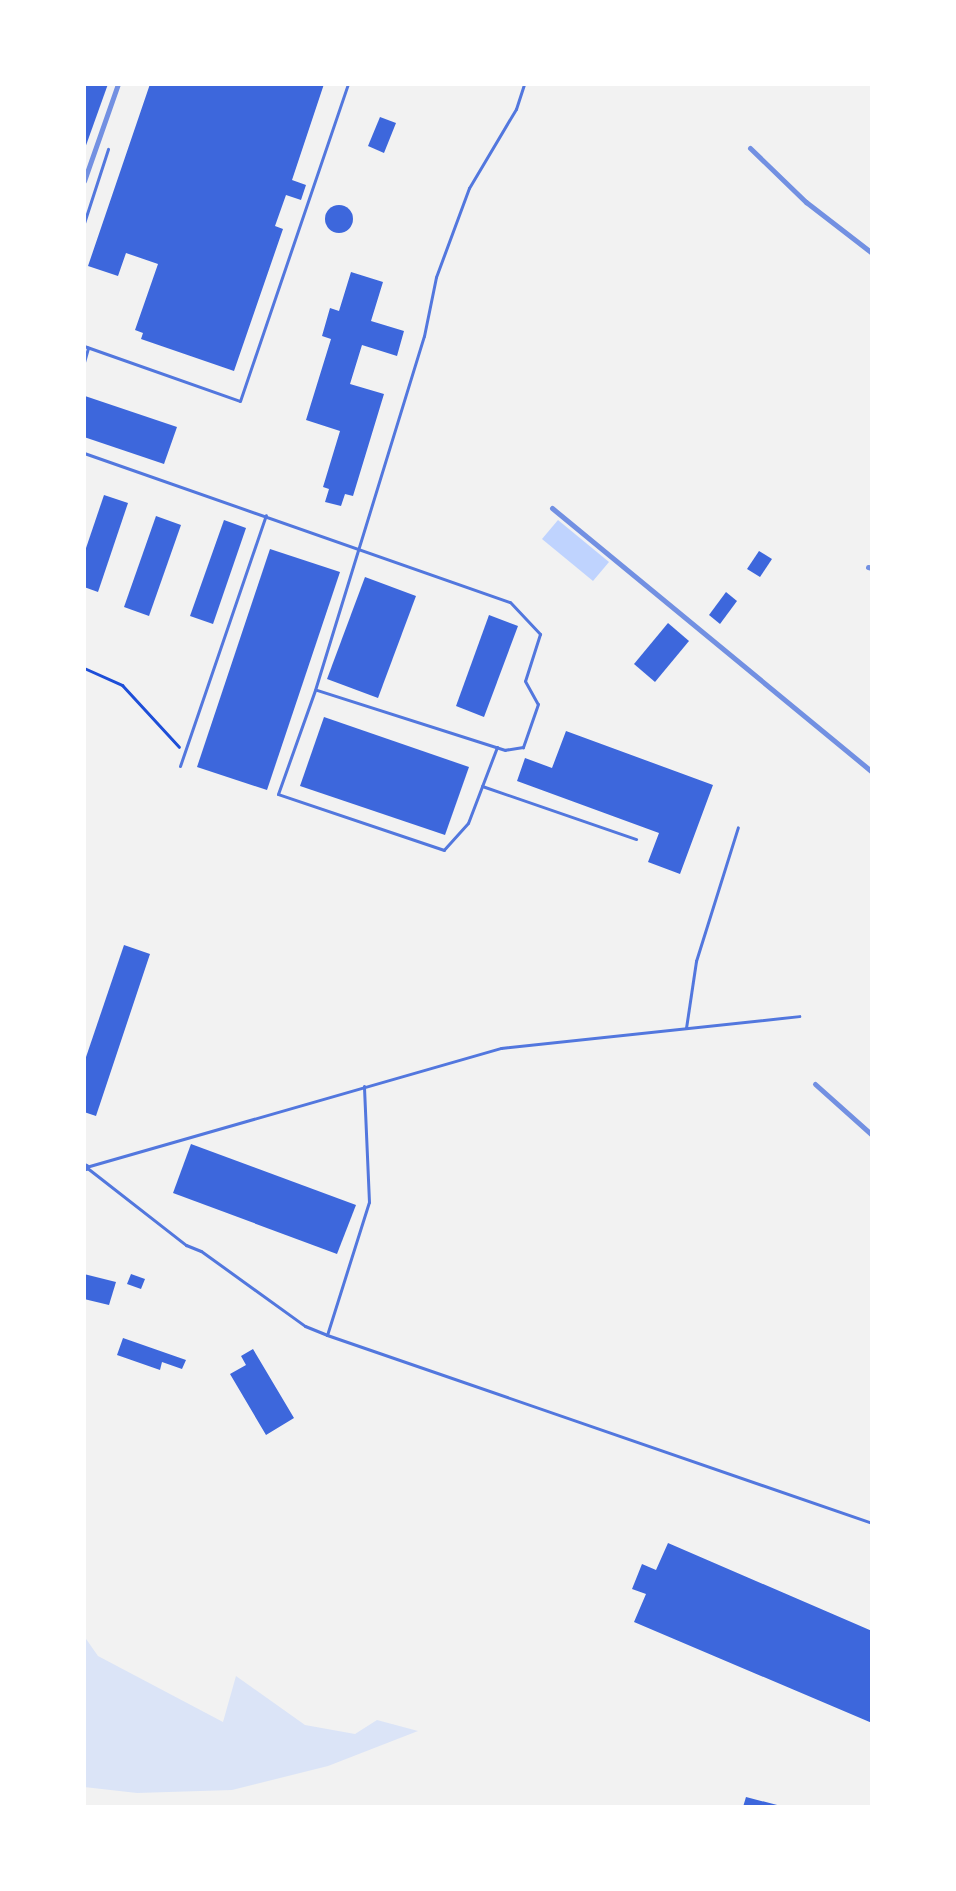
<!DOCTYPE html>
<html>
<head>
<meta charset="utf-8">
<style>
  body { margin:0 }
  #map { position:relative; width:956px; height:1891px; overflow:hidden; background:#f2f2f2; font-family:"Golos Text",sans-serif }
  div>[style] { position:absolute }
  .green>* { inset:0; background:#dbe4f7 }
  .water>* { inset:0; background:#bfd3fe }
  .building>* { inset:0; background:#3d67dc }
  .round { border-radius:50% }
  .path>* { height:3px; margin:-1.5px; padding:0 1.5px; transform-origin:1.5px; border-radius:1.5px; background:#1d4ed8 }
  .service>* { height:3px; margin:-1.5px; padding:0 1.5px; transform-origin:1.5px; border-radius:1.5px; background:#5277de }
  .minor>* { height:7px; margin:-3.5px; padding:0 3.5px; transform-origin:3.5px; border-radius:3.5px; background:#5277de }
  .rail>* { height:5px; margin:-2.5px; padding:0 2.5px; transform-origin:2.5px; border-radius:2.5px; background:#7290e2 }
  span { translate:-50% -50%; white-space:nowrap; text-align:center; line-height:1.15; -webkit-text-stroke:6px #fff; paint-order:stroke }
  .frame { position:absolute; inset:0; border:86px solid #fff; pointer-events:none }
</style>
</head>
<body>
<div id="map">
  <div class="green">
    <div style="clip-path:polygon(84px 1636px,98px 1656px,223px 1722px,236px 1676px,305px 1725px,355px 1734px,377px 1720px,418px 1731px,328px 1766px,232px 1790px,137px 1793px,84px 1787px)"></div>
  </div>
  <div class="water">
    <div style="clip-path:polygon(558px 520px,609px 562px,593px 581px,542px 539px)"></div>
  </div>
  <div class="building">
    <div style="clip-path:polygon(84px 84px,108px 84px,84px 151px)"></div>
    <div style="clip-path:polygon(150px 84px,324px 84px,292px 180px,306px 185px,301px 200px,286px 195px,275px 226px,283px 229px,234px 371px,141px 339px,143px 333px,135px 330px,158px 264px,126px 253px,118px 276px,88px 266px)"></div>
    <div style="clip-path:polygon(380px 117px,396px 123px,384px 153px,368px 146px)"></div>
    <div class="round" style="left:325px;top:205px;width:28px;height:28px"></div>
    <div style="clip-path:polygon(351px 272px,383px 282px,371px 321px,404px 331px,397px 356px,362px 345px,350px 384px,384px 394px,353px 496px,345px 494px,341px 506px,325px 502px,329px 489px,323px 487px,340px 431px,306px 420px,331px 339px,322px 336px,330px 308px,339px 311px)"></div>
    <div style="clip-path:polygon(85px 396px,177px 427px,164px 464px,84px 437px)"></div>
    <div style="clip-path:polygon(104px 495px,128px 503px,98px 592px,84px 587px,84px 554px)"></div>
    <div style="clip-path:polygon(156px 516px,181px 525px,149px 616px,124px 607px)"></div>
    <div style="clip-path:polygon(224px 520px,246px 528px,213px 624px,190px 616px)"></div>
    <div style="clip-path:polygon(270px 549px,340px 572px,267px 790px,197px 767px)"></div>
    <div style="clip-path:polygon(759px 551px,772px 559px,760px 577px,747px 569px)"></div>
    <div style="clip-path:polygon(365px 577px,416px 596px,378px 698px,327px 679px)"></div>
    <div style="clip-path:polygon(726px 592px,737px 601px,720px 624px,709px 615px)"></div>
    <div style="clip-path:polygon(489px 615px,518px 626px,484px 717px,456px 706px)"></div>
    <div style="clip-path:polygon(668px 623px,689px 641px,655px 682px,634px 664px)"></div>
    <div style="clip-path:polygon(324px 717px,469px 767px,445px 835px,300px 786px)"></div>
    <div style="clip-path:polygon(566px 731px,713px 785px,680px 874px,648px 862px,659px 833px,517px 781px,525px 758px,552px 768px)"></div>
    <div style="clip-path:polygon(124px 945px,150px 954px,96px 1116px,84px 1112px,84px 1063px)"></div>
    <div style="clip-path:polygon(191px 1144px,356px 1205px,337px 1254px,173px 1193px)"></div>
    <div style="clip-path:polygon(84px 1274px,116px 1282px,109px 1305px,84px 1299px)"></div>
    <div style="clip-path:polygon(131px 1274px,145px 1279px,141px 1289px,127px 1284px)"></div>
    <div style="clip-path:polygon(123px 1338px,186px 1360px,182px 1369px,162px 1362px,160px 1370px,117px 1355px)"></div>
    <div style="clip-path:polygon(253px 1349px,294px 1418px,266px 1435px,230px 1374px,246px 1365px,241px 1356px)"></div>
    <div style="clip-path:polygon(668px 1543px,872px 1631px,872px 1723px,634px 1622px,646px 1594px,632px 1589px,642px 1564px,656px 1570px)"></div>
    <div style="clip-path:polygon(746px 1797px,781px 1806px,781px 1807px,743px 1807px)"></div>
  </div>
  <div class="path">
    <div style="left:84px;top:668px;width:42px;rotate:24.1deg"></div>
    <div style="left:122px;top:685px;width:84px;rotate:47.4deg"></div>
  </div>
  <div class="service">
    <div style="left:84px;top:223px;width:78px;rotate:-72deg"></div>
    <div style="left:84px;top:346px;width:165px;rotate:19.4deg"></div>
    <div style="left:240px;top:401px;width:335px;rotate:-71.2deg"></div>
    <div style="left:84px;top:362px;width:15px;rotate:-74deg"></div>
    <div style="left:84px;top:453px;width:451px;rotate:19.3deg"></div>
    <div style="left:510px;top:602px;width:44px;rotate:46.8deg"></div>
    <div style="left:540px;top:634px;width:49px;rotate:107.7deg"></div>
    <div style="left:525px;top:681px;width:26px;rotate:61deg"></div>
    <div style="left:538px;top:704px;width:46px;rotate:109.2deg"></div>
    <div style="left:523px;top:747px;width:18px;rotate:171deg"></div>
    <div style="left:505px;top:750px;width:197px;rotate:-162.3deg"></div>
    <div style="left:497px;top:747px;width:81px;rotate:110.9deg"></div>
    <div style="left:468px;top:823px;width:36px;rotate:132deg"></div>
    <div style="left:444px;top:850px;width:175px;rotate:-161.4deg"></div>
    <div style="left:278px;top:794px;width:110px;rotate:-70.4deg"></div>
    <div style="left:315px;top:690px;width:370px;rotate:-72.9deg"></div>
    <div style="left:424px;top:336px;width:60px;rotate:-78.5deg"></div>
    <div style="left:436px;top:277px;width:95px;rotate:-69.7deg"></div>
    <div style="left:469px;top:188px;width:92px;rotate:-59.3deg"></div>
    <div style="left:516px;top:109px;width:26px;rotate:-72deg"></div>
    <div style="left:180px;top:766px;width:265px;rotate:-71.1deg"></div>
    <div style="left:482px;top:786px;width:163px;rotate:19deg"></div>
    <div style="left:686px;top:1028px;width:68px;rotate:-81.5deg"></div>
    <div style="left:696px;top:961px;width:140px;rotate:-72.6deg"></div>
    <div style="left:86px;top:1167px;width:432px;rotate:-16deg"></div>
    <div style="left:501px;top:1048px;width:300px;rotate:-6.1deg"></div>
    <div style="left:86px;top:1167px;width:127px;rotate:38deg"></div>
    <div style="left:186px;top:1245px;width:16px;rotate:22deg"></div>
    <div style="left:201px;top:1251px;width:128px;rotate:35.8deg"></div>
    <div style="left:305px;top:1326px;width:24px;rotate:22deg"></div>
    <div style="left:327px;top:1335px;width:139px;rotate:-72.5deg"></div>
    <div style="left:369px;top:1202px;width:116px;rotate:-92.5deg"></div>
    <div style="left:327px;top:1335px;width:577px;rotate:19.03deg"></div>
  </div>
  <div class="minor">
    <div style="left:84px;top:1166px;width:2px;rotate:27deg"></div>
  </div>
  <div class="rail">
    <div style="left:750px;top:148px;width:78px;rotate:44deg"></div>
    <div style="left:806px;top:202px;width:83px;rotate:37.7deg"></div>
    <div style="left:84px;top:181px;width:103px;rotate:-70.7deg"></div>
    <div style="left:552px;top:508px;width:415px;rotate:39.5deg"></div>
    <div style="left:868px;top:567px;width:4px;rotate:14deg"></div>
    <div style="left:815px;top:1084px;width:76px;rotate:41.8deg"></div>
  </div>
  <div class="frame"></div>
</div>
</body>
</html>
